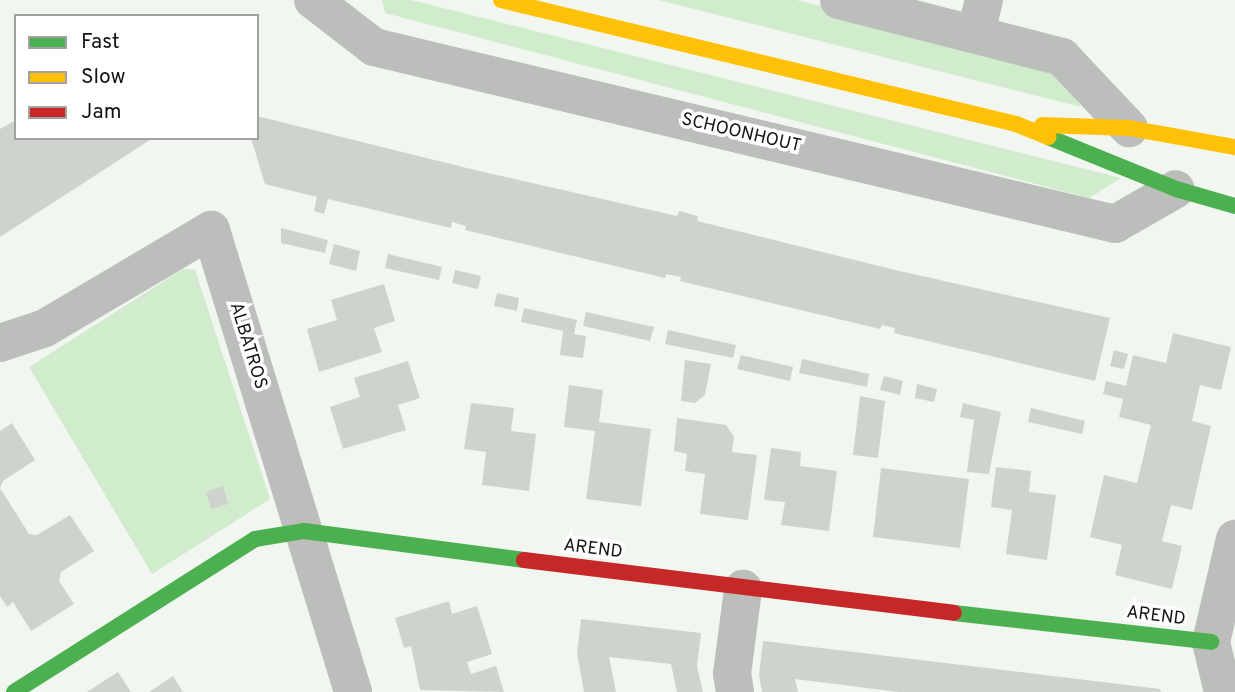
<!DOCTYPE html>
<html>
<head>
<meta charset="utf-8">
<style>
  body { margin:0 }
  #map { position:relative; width:1235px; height:692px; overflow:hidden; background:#f1f6f0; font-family:Overpass,sans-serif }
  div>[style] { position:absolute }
  .green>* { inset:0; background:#d1ebcd }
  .building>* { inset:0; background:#cfd3ce }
  .street>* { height:38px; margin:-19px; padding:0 19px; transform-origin:19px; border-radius:19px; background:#bcbebb }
  .fast>* { height:16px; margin:-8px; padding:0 8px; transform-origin:8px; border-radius:8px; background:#4caf50 }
  .slow>* { height:16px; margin:-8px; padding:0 8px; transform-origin:8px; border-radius:8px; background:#ffc107 }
  .jam>* { height:16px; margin:-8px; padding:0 8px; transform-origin:8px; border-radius:8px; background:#c62828 }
  span { translate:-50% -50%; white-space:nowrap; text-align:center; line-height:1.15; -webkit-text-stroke:7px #fff; paint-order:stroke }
  .street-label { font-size:18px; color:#121411 }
  .legend { position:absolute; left:14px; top:14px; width:245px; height:126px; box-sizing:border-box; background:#fff; border:2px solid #a0a1a0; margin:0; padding:9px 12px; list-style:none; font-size:21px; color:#121411 }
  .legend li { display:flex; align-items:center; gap:14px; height:35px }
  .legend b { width:35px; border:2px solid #a0a1a0 }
</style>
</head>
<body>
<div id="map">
  <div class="green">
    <div style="clip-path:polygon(382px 0,411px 0,1121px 178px,1089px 198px,385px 13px)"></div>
    <div style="clip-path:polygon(658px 0,796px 0,1055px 63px,1081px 107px)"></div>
    <div style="clip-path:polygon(183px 269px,195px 270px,270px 499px,152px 574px,29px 367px)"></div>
  </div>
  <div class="building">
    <div style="clip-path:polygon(257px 116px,479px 171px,677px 216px,679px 211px,698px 216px,697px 221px,895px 270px,1110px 318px,1095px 381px,894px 333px,895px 328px,882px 325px,880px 329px,680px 281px,681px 277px,666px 274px,665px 278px,465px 230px,466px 226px,452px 222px,451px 228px,328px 199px,324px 214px,314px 211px,317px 197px,265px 184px,251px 138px,257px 138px)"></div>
    <div style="clip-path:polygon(16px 120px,16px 138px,153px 138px,0 237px,0 129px)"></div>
    <div style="clip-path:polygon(281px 228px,328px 240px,325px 253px,281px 243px)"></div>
    <div style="clip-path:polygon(334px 244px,360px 251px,356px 271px,329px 264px)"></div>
    <div style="clip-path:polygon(388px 254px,442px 267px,439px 280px,385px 268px)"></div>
    <div style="clip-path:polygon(455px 270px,481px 276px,478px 289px,452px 283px)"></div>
    <div style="clip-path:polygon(384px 284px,395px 321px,374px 328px,382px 352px,319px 372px,307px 329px,337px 320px,331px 300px)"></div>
    <div style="clip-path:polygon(497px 293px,519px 298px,517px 311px,494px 306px)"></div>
    <div style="clip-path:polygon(524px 308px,577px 320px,574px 334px,586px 336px,583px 358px,560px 355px,563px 331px,521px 322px)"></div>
    <div style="clip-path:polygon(586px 312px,654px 327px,650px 341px,583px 326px)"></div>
    <div style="clip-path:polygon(668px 330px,736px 345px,733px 358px,665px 344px)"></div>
    <div style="clip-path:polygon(1173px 333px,1231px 347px,1221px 390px,1200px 385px,1192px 421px,1211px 426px,1192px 510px,1171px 505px,1162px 541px,1182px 546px,1172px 589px,1115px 575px,1122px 545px,1090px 537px,1104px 475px,1137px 483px,1151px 425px,1119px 417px,1123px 399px,1103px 394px,1106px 381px,1126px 386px,1133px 355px,1166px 363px)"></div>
    <div style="clip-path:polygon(1114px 350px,1128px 354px,1124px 369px,1110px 366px)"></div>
    <div style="clip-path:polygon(741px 355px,793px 367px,790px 381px,737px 369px)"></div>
    <div style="clip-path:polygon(802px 359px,869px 374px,867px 387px,799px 373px)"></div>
    <div style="clip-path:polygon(685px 360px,711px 364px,705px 395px,695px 403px,681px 401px)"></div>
    <div style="clip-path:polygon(408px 361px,420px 398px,398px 405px,406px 430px,343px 449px,330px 407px,360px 397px,354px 378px)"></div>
    <div style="clip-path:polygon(884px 376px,903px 381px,900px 395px,880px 390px)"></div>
    <div style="clip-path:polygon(917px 384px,937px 389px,934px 402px,915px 398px)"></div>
    <div style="clip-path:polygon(569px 385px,603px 390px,599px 422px,651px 429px,641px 506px,586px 499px,595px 431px,564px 427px)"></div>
    <div style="clip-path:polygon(860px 396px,885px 401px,878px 458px,853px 455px)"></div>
    <div style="clip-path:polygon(471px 403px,514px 408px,511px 431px,536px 434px,529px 491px,482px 485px,486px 452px,464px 449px)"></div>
    <div style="clip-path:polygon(963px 403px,1001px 412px,989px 474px,967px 472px,974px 420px,960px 417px)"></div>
    <div style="clip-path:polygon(1031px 408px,1085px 421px,1082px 434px,1028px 422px)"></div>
    <div style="clip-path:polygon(677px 418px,726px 425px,734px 437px,732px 452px,757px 455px,748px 520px,700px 514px,705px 474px,685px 471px,687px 454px,674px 451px)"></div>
    <div style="clip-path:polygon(12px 423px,35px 460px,3px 481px,0 488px,29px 534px,37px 535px,70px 515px,94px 551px,61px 572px,59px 581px,74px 604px,31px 631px,13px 602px,7px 607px,0 596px,0 431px)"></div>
    <div style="clip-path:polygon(771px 448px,801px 452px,800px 466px,837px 471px,829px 531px,781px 525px,785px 502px,764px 500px)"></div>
    <div style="clip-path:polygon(996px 467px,1031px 471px,1029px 492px,1056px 495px,1047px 560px,1006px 554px,1012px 510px,991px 507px)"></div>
    <div style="clip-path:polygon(881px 468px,969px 479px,960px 548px,873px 537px)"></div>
    <div style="clip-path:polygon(223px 486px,228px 504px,211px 509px,206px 492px)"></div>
    <div style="clip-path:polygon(449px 601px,452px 614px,477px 606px,492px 654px,467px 662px,471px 674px,496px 666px,504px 692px,420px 690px,411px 646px,404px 648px,395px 618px)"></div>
    <div style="clip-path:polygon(581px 619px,701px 633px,697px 666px,703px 692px,677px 692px,671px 664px,609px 657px,616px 692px,584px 692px,577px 653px)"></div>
    <div style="clip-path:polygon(763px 641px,1160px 689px,1161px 692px,899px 692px,795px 679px,798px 692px,762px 692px,759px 675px)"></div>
    <div style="clip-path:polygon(118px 672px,131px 692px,87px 692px)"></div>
    <div style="clip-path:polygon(173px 676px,183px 692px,149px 692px)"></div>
  </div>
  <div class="street">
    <div style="left:313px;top:0;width:77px;rotate:37.6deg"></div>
    <div style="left:374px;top:47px;width:762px;rotate:13.43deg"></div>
    <div style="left:1115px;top:224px;width:70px;rotate:-29.8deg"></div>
    <div style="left:839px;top:0;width:230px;rotate:14.3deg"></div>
    <div style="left:1062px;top:57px;width:98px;rotate:46.7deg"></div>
    <div style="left:976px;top:32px;width:33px;rotate:-76deg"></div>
    <div style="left:0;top:343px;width:47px;rotate:-18.4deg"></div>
    <div style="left:45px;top:328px;width:193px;rotate:-30.6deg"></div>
    <div style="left:211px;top:230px;width:483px;rotate:72.9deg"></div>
    <div style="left:735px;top:692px;width:18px;rotate:-99deg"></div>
    <div style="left:732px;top:674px;width:86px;rotate:-82.6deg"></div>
    <div style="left:1223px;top:692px;width:51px;rotate:-103.5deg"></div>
    <div style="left:1211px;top:642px;width:106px;rotate:-76.9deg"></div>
  </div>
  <div class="fast">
    <div style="left:1048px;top:137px;width:138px;rotate:22.1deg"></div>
    <div style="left:1176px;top:189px;width:61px;rotate:16.1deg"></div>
    <div style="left:954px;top:613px;width:259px;rotate:6.4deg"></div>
    <div style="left:14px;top:692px;width:285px;rotate:-32.4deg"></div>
    <div style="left:255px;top:539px;width:50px;rotate:-9.3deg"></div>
    <div style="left:304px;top:531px;width:222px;rotate:7.5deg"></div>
  </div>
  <div class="slow">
    <div style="left:501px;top:0;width:530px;rotate:13.54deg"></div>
    <div style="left:1016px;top:124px;width:35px;rotate:22deg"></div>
    <div style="left:1042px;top:125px;width:87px;rotate:2deg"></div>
    <div style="left:1129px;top:128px;width:108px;rotate:10.2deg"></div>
  </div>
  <div class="jam">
    <div style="left:524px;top:560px;width:433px;rotate:7deg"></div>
  </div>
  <div class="street-label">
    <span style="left:741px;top:134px;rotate:13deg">SCHOONHOUT</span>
    <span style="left:247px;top:346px;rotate:73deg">ALBATROS</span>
    <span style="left:593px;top:550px;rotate:7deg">AREND</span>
    <span style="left:1156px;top:617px;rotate:7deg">AREND</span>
  </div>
  <ul class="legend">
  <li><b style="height:9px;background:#4caf50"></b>Fast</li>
  <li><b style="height:9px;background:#ffc107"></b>Slow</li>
  <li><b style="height:9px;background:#c62828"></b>Jam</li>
  </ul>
</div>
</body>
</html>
